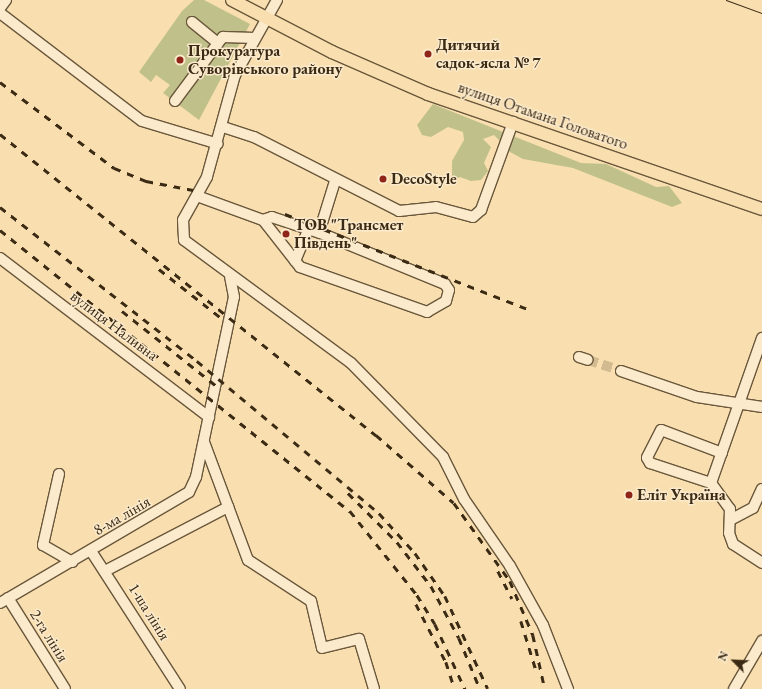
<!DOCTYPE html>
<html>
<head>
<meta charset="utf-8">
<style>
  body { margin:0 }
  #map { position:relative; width:762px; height:689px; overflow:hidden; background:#f9dfb0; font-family:"EB Garamond",serif }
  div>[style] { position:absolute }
  .green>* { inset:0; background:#c0c18a }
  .minor-tunnel>* { height:10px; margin-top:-5px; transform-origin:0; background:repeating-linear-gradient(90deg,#d3bb91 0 10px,transparent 0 15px) }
  .roads { filter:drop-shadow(1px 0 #6a573b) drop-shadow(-1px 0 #6a573b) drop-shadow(0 1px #6a573b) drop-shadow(0 -1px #6a573b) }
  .minor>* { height:10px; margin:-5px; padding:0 5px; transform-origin:5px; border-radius:5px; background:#fbeacc }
  .major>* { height:12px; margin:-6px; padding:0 6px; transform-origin:6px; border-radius:6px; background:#f9dfb0 }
  .tram>* { height:1px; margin:-0.5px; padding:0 0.5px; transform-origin:0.5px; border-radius:0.5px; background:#3b2a14 }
  .rail>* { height:2.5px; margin-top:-1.25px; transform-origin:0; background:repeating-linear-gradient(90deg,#3b2a14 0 7px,transparent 0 14px) }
  .dots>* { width:11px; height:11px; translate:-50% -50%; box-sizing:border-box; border:2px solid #fbeacc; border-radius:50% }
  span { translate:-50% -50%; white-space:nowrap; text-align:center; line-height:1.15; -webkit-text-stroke:3px #fbeacc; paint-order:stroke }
  .poi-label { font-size:16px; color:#3b2a14; font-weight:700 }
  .left { translate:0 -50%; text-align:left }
  .street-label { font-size:16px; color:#3b2a14 }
  .north { position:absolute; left:714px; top:641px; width:40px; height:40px; -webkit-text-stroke:3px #fbeacc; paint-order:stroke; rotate:294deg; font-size:11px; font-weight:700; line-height:16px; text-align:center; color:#3b2a14 }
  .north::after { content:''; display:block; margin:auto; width:14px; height:18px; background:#3b2a14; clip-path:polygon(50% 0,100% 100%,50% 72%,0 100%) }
</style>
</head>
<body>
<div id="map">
  <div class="green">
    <div style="clip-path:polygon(194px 0,204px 0,250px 24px,199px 120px,163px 93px,170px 85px,156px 75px,151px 82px,139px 72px,182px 11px)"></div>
    <div style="clip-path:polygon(433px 104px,581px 163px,606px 164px,656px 187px,669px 186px,682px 203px,672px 207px,573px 168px,523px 159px,510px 152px,494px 135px,483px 139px,491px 147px,484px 163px,488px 171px,481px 180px,471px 181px,460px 177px,452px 180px,452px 161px,464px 140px,463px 132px,448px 127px,431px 137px,422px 135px,417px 125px)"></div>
  </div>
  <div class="minor-tunnel">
    <div style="left:588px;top:360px;width:35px;rotate:18deg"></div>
  </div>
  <div class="roads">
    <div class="minor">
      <div style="left:277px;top:0;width:86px;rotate:119.2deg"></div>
      <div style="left:235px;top:75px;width:106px;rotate:105.4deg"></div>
      <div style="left:207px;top:177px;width:49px;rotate:119.2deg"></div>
      <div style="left:183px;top:220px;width:20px;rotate:87deg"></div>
      <div style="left:184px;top:240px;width:207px;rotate:36.4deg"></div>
      <div style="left:351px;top:363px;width:132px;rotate:45.6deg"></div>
      <div style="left:443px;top:457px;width:47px;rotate:63.4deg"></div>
      <div style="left:464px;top:499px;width:81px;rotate:55.5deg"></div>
      <div style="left:510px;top:566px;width:68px;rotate:60.8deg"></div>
      <div style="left:543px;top:625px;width:69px;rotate:68.7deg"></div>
      <div style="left:0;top:8px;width:10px;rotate:-53deg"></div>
      <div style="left:0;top:13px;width:178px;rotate:37.3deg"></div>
      <div style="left:142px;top:121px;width:79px;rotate:16.8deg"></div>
      <div style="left:192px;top:22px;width:33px;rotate:39deg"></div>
      <div style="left:218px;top:43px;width:8px;rotate:-50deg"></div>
      <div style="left:223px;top:37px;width:32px;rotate:2deg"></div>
      <div style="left:175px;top:101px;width:72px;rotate:-53.4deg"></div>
      <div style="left:223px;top:127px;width:33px;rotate:18deg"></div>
      <div style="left:254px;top:137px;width:163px;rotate:27deg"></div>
      <div style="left:399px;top:211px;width:37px;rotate:-6deg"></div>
      <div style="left:436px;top:207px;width:38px;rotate:15deg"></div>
      <div style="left:473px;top:217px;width:11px;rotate:-41deg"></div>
      <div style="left:481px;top:210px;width:94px;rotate:-70deg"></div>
      <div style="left:197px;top:196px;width:70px;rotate:20deg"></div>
      <div style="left:263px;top:220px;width:60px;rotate:51.8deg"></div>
      <div style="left:300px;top:267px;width:135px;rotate:19.5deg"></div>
      <div style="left:427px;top:312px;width:22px;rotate:-30deg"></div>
      <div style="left:446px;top:301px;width:11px;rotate:-75deg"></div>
      <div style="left:449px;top:290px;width:7px;rotate:-124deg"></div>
      <div style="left:445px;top:284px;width:135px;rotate:-157.8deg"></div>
      <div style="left:320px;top:233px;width:51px;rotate:-161.6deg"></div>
      <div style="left:272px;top:217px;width:9px;rotate:162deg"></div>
      <div style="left:322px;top:223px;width:44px;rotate:-72.8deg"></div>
      <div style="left:0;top:258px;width:263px;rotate:37.3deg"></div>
      <div style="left:295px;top:261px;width:33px;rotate:-67deg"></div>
      <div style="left:579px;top:357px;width:9px;rotate:18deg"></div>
      <div style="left:621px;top:371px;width:80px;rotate:18.9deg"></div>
      <div style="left:697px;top:397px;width:66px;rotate:8.7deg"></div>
      <div style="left:204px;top:442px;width:126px;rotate:69.6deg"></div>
      <div style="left:248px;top:560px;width:75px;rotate:33.1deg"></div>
      <div style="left:311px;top:601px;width:48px;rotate:76.8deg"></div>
      <div style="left:322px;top:648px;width:38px;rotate:-14deg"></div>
      <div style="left:359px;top:639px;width:52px;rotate:73.3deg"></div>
      <div style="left:722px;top:453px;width:65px;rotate:-159.3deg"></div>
      <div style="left:661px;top:430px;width:31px;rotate:117deg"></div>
      <div style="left:647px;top:458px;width:6px;rotate:59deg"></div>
      <div style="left:650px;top:463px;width:64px;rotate:18.2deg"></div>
      <div style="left:711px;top:483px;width:32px;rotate:54deg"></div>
      <div style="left:730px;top:509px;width:24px;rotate:92deg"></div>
      <div style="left:729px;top:533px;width:12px;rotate:70deg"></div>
      <div style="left:733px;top:544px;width:35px;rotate:33deg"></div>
      <div style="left:59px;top:474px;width:73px;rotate:102.7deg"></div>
      <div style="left:43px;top:545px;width:34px;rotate:30deg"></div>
      <div style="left:711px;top:483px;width:154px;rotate:-70.6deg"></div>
      <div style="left:732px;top:519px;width:24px;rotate:-28deg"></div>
      <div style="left:753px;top:508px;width:21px;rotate:-65deg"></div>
      <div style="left:91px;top:551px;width:164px;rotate:57.2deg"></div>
      <div style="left:105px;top:571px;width:139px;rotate:-27.5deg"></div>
      <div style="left:8px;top:598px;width:107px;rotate:57.9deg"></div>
      <div style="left:0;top:603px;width:219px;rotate:-30.4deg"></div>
      <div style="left:189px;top:492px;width:17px;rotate:-65deg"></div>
      <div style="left:196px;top:477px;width:184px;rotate:-78.1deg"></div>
      <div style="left:234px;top:297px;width:20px;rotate:-101deg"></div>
      <div style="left:734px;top:689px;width:56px;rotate:-59.7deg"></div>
    </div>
    <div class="major">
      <div style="left:232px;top:0;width:113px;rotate:27.5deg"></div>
      <div style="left:332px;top:52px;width:105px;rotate:23.6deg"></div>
      <div style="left:428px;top:94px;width:353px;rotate:19deg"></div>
    </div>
  </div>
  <div class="tram">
    <div style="left:726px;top:0;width:38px;rotate:20deg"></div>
  </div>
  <div class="rail">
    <div style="left:0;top:82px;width:143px;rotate:37deg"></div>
    <div style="left:114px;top:168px;width:35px;rotate:22deg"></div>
    <div style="left:146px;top:181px;width:48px;rotate:10.8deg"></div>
    <div style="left:0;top:134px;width:482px;rotate:38.7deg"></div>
    <div style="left:376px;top:435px;width:103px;rotate:41.1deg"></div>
    <div style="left:454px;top:503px;width:96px;rotate:54.3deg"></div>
    <div style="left:510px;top:581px;width:59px;rotate:66.9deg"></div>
    <div style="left:533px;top:635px;width:55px;rotate:77.5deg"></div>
    <div style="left:0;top:207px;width:250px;rotate:38deg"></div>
    <div style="left:197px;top:361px;width:237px;rotate:39.9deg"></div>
    <div style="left:379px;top:513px;width:54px;rotate:48deg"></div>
    <div style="left:415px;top:553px;width:52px;rotate:55.1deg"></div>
    <div style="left:445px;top:596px;width:102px;rotate:65.2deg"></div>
    <div style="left:285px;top:214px;width:261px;rotate:21.4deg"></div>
    <div style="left:0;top:230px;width:449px;rotate:38.8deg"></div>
    <div style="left:350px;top:511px;width:107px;rotate:51.4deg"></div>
    <div style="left:417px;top:595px;width:34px;rotate:58deg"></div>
    <div style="left:435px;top:624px;width:72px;rotate:65.2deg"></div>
    <div style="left:159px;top:269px;width:84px;rotate:38.2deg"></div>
    <div style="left:122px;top:311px;width:124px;rotate:38.4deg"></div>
    <div style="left:348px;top:493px;width:69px;rotate:45deg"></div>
    <div style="left:397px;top:542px;width:56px;rotate:52.3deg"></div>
    <div style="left:431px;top:586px;width:59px;rotate:61.7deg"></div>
    <div style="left:459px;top:638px;width:55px;rotate:67.6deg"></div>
    <div style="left:498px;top:571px;width:31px;rotate:63deg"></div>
    <div style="left:416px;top:604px;width:65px;rotate:62.7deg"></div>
    <div style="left:446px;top:662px;width:28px;rotate:72deg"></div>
    <div style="left:521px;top:621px;width:54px;rotate:72.9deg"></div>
  </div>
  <div class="dots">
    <div style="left:428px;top:54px;background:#8f2418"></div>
    <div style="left:180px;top:60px;background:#8f2418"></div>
    <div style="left:383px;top:179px;background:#8f2418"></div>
    <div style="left:286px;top:234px;background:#8f2418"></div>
    <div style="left:629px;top:495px;background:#8f2418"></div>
  </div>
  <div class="poi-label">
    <span class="left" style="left:436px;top:54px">Дитячий<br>садок-ясла № 7</span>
    <span class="left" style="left:188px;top:60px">Прокуратура<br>Суворівського району</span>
    <span class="left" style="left:391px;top:179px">DecoStyle</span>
    <span class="left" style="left:294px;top:234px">ТОВ "Трансмет<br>Південь"</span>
    <span class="left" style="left:637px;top:495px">Еліт Україна</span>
  </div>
  <div class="street-label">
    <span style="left:543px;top:116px;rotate:19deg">вулиця Отамана Головатого</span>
    <span style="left:114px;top:326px;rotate:37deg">вулиця Наливна</span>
    <span style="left:122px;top:516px;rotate:-30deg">8-ма лінія</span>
    <span style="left:149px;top:612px;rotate:58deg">1-ша лінія</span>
    <span style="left:49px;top:636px;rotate:58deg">2-га лінія</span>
  </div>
  <div class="north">N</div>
</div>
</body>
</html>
